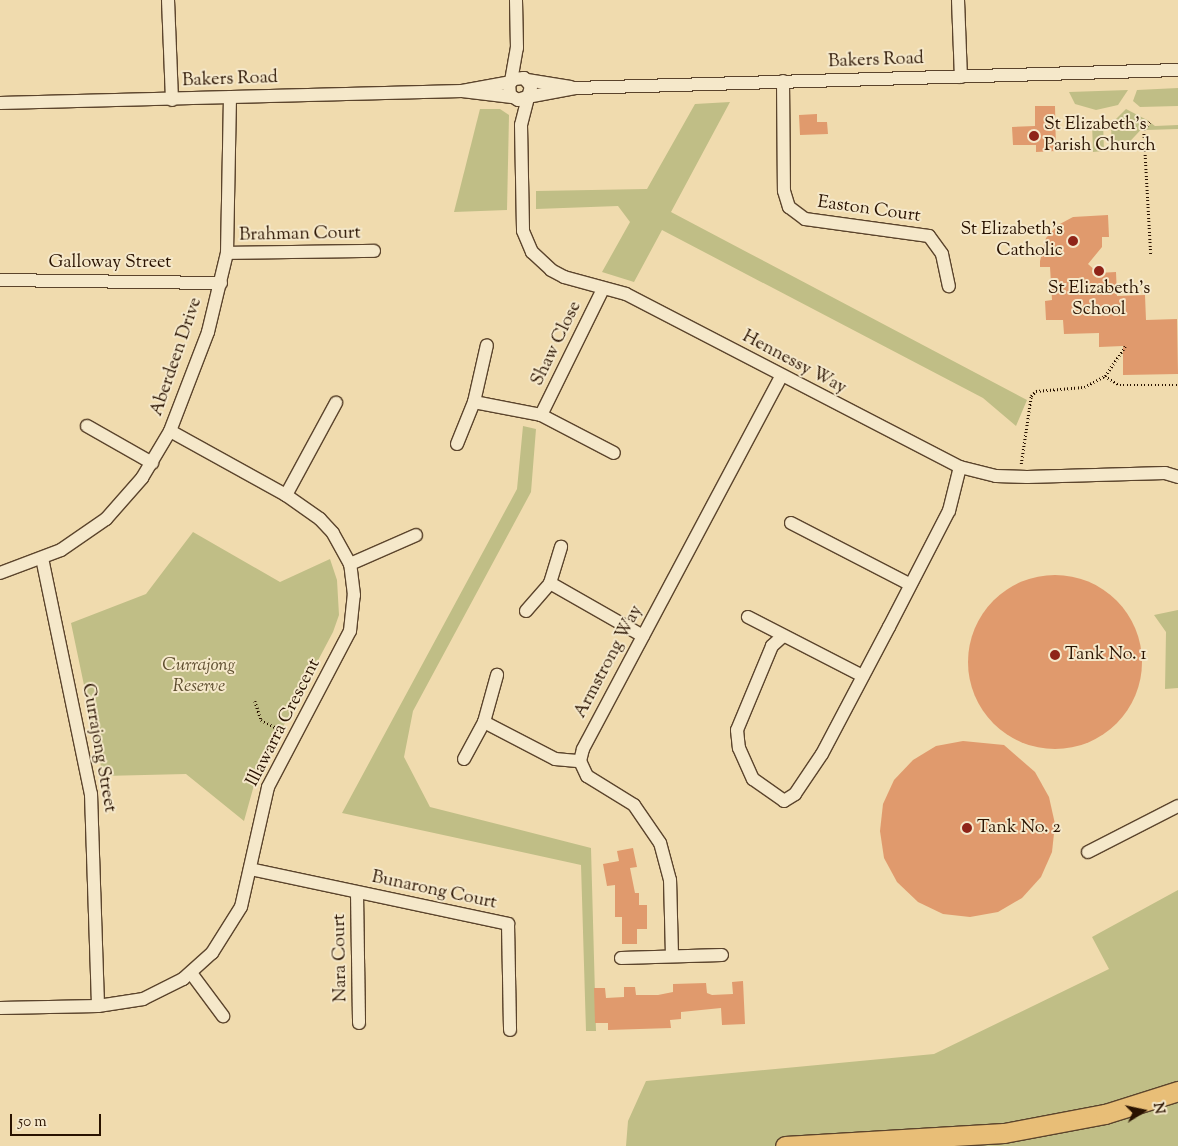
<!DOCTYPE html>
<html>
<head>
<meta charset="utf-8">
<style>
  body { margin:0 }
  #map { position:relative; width:1178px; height:1146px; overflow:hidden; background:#f0dbae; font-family:"Sorts Mill Goudy",serif }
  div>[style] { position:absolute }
  .green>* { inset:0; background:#c0be86 }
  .building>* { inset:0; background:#e09a6d }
  .round { border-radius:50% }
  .path>* { height:2.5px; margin-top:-1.25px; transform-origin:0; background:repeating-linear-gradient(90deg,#291200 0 1px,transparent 0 3.5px) }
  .roads { filter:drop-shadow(1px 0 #5b442c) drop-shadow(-1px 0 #5b442c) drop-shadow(0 1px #5b442c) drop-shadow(0 -1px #5b442c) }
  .minor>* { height:12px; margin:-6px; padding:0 6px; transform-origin:6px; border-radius:6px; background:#f5e8ca }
  .highway>* { height:19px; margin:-9.5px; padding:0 9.5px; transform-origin:9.5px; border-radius:9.5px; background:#e8be77 }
  .dots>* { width:14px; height:14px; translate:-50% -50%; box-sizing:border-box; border:2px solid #f5e8ca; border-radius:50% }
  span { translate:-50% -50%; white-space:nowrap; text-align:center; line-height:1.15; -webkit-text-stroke:4px #f5e8ca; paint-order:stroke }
  .street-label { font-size:18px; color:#291200 }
  .poi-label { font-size:18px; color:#291200 }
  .left { translate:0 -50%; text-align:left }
  .right { translate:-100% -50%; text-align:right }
  .park-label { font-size:18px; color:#5e4e2f; font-style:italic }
  .north { position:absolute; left:1118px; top:1086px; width:50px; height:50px; -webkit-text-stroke:4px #f5e8ca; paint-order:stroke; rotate:80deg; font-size:14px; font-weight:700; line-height:20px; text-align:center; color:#291200 }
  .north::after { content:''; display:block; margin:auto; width:18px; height:22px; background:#291200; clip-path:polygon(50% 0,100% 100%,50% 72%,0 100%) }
  .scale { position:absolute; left:10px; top:1114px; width:91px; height:22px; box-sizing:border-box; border:2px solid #291200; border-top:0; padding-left:6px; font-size:15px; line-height:18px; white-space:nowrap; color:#291200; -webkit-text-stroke:4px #f5e8ca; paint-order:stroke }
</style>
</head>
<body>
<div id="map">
  <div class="green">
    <div style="clip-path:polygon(1178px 88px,1178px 106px,1140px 107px,1133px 101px,1137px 90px)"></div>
    <div style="clip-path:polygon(1128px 90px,1118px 105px,1096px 110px,1075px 104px,1069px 92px)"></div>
    <div style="clip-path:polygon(730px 102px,671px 212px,1027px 400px,1016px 426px,983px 398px,662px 230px,634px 282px,602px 272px,630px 222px,618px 206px,536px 209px,536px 191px,647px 189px,695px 104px)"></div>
    <div style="clip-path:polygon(480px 109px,500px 109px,509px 115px,507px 210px,454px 212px)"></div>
    <div style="clip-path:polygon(1126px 109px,1149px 121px,1121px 151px,1112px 151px,1111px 124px)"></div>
    <div style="clip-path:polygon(1092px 122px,1103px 122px,1104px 151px,1093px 152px)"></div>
    <div style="clip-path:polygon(1151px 123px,1155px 126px,1178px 125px,1178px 129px,1146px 130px)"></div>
    <div style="clip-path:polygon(523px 426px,536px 429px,531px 492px,413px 711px,404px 757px,430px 807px,591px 848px,596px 1031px,586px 1031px,581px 865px,342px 813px,517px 489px)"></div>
    <div style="clip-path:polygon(193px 532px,280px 582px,330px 559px,337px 580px,339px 615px,333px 632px,256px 778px,244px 821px,186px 774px,103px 776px,71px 623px,146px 594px)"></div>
    <div style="clip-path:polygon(1178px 610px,1178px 688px,1165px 689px,1166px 632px,1154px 615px)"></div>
    <div style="clip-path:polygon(1178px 890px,1178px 1146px,626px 1146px,628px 1121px,646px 1081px,934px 1054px,1109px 969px,1092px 937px)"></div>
  </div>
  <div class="building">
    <div style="clip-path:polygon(1035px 106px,1055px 106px,1056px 151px,1036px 152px,1036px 145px,1013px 145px,1012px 127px,1035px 126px)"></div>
    <div style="clip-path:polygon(817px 114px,817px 122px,827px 122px,828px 134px,800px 135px,799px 115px)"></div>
    <div style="clip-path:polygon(1108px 215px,1109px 237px,1102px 237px,1102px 247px,1088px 264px,1098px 273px,1116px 272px,1117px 296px,1145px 295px,1146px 320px,1177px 319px,1178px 374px,1123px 375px,1123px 346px,1099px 347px,1099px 333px,1064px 334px,1063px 320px,1046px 320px,1045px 301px,1052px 300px,1050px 267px,1040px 267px,1040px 261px,1046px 238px,1058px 225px,1073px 217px)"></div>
    <div class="round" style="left:968px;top:575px;width:174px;height:174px"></div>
    <div style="clip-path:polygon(963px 741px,1004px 745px,1035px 772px,1049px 797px,1055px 824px,1052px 852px,1041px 877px,1022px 898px,998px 912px,970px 917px,943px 914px,918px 902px,897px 882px,884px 858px,880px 831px,883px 804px,894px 780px,913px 760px,936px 746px)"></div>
    <div style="clip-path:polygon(633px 848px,637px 867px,630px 868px,635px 893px,639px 893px,639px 905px,647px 905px,647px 929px,637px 929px,637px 944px,622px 944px,622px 917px,615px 917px,615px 885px,607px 886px,603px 864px,619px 861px,617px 851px)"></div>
    <div style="clip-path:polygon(743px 981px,745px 1024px,722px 1025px,721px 1008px,681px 1012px,681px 1019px,670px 1020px,671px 1028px,608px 1030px,608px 1023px,595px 1023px,594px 988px,605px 988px,606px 998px,624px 997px,624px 987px,635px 987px,636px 995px,658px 995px,673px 992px,673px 984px,706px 983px,707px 993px,712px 995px,733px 994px,732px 982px)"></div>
  </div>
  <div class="path">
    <div style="left:1150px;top:122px;width:10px;rotate:127deg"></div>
    <div style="left:1144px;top:130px;width:125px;rotate:86.8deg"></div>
    <div style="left:1105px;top:376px;width:36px;rotate:-56deg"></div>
    <div style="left:1021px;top:464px;width:69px;rotate:-81.6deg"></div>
    <div style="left:1031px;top:396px;width:7px;rotate:-45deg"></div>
    <div style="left:1036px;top:391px;width:48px;rotate:-4.8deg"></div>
    <div style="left:1084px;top:387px;width:24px;rotate:-28deg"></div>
    <div style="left:1105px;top:376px;width:17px;rotate:31deg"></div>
    <div style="left:1120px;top:385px;width:58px"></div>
    <div style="left:255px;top:701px;width:20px;rotate:72deg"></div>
    <div style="left:261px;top:720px;width:25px;rotate:27deg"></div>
  </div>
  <div class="roads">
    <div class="minor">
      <div style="left:168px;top:0;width:100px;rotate:87.7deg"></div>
      <div style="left:958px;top:0;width:77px;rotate:87.8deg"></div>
      <div style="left:527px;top:80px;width:44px;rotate:9.2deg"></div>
      <div style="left:511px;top:81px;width:34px;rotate:-80deg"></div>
      <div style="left:517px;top:48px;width:48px;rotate:-91.2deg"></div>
      <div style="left:783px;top:81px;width:110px;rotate:89.5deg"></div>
      <div style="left:784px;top:191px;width:17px;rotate:73deg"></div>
      <div style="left:789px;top:207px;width:20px;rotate:37deg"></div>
      <div style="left:805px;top:219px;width:125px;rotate:7.8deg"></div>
      <div style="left:929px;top:236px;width:22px;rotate:54deg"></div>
      <div style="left:942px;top:254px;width:33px;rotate:78deg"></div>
      <div style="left:462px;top:91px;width:50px;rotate:-10.4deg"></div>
      <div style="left:527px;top:97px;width:9px;rotate:162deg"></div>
      <div style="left:518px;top:100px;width:9px;rotate:-148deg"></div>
      <div style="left:510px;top:95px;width:11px;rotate:-95deg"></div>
      <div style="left:509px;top:84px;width:7px;rotate:-45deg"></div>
      <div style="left:514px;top:79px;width:10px;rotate:-6deg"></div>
      <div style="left:524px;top:78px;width:11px;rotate:49deg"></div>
      <div style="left:531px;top:86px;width:40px;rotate:104.4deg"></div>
      <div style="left:521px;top:125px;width:106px;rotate:88.9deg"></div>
      <div style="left:523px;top:231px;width:23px;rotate:67deg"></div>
      <div style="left:532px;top:252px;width:26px;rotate:43deg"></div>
      <div style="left:551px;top:270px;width:15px;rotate:28deg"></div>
      <div style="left:564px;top:277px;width:64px;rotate:15.3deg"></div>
      <div style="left:626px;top:294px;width:376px;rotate:27.4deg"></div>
      <div style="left:960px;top:467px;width:37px;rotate:14deg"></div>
      <div style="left:996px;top:476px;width:31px;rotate:2deg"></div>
      <div style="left:1027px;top:477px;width:138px;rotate:-1.7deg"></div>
      <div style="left:1165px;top:473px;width:14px;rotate:17deg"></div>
      <div style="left:527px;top:97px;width:49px;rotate:-10.6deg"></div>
      <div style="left:575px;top:88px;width:603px;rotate:-1.71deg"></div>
      <div style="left:0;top:103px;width:462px;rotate:-1.5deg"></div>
      <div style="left:462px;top:91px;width:50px;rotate:6.8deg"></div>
      <div style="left:227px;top:253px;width:147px;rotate:-0.8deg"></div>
      <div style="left:0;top:280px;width:221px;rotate:0.8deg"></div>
      <div style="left:474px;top:402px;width:68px;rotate:11deg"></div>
      <div style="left:541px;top:415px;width:140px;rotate:-63.8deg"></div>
      <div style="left:541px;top:415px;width:82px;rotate:27.5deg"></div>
      <div style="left:87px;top:426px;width:75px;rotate:29.6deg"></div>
      <div style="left:457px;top:444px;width:45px;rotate:-68deg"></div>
      <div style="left:474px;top:402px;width:58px;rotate:-77.2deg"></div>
      <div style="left:286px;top:495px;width:105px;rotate:-61.5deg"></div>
      <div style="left:791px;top:523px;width:133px;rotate:27.3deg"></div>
      <div style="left:42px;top:558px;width:241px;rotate:78.3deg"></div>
      <div style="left:91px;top:794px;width:212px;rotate:88.1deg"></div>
      <div style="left:350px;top:564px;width:72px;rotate:-23.7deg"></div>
      <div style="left:0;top:573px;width:65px;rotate:-20.7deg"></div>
      <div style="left:61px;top:550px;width:55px;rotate:-34.6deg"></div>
      <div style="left:106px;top:519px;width:55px;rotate:-48.7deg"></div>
      <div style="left:142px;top:478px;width:55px;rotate:-59.2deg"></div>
      <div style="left:170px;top:431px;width:106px;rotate:-69deg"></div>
      <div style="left:208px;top:332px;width:81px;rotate:-76.5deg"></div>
      <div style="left:227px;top:253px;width:156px;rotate:-88.9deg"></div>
      <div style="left:550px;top:583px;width:107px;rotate:29.7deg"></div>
      <div style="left:526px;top:611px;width:37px;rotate:-49deg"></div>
      <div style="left:550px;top:583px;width:38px;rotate:-73deg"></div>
      <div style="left:748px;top:617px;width:129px;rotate:27.2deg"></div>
      <div style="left:783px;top:636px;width:15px;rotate:138deg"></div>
      <div style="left:772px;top:646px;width:91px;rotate:112.6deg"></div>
      <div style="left:737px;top:730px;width:18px;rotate:84deg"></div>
      <div style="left:739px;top:748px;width:34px;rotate:66deg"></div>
      <div style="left:753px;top:779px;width:38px;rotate:35deg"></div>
      <div style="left:784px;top:801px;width:13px;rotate:-32deg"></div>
      <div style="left:795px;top:794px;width:48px;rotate:-56deg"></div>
      <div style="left:822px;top:754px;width:144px;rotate:-62.2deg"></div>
      <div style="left:889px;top:627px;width:131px;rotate:-62.7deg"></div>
      <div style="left:949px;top:511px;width:45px;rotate:-76deg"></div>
      <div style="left:484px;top:722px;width:80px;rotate:27.5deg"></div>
      <div style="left:555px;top:759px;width:25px;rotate:5deg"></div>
      <div style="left:464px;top:759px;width:42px;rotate:-61.6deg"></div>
      <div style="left:484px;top:722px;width:49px;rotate:-74.5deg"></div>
      <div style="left:1088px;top:852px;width:101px;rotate:-27.1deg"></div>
      <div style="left:250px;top:869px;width:264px;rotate:12deg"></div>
      <div style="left:508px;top:924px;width:106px;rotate:88.9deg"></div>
      <div style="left:357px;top:893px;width:130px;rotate:89.1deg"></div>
      <div style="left:672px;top:955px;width:75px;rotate:-91.5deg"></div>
      <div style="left:670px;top:880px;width:38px;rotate:-105deg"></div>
      <div style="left:660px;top:843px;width:46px;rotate:-124.4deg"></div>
      <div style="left:634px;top:805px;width:55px;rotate:-148.3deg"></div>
      <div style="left:587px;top:776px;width:17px;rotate:-115deg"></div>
      <div style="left:580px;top:761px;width:12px;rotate:-76deg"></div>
      <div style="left:583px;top:749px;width:422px;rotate:-62deg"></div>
      <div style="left:621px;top:958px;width:101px;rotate:-1.7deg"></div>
      <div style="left:191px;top:973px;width:54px;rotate:53.3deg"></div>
      <div style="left:0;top:1008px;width:98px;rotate:-1.2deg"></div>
      <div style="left:98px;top:1006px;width:46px;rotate:-8.8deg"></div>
      <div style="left:143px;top:999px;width:45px;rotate:-26.6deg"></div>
      <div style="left:183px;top:979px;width:39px;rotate:-42deg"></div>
      <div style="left:212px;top:953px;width:54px;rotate:-57.8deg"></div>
      <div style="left:241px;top:907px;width:123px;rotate:-77.3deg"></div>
      <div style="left:268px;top:787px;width:176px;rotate:-62.3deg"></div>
      <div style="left:350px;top:631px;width:36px;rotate:-84deg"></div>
      <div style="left:354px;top:595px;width:31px;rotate:-97deg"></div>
      <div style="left:350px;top:564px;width:35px;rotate:-119deg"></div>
      <div style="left:333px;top:533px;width:19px;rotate:-133deg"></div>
      <div style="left:320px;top:519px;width:42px;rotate:-144.8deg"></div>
      <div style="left:286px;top:495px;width:132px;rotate:-151.1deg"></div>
    </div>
    <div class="highway">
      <div style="left:785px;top:1146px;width:219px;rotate:-3.4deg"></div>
      <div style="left:1004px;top:1133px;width:103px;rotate:-10.7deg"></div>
      <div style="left:1105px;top:1114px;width:77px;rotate:-17.5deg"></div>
    </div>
  </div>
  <div class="dots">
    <div style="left:1034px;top:136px;background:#8f2418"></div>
    <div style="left:1073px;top:241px;background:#8f2418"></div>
    <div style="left:1099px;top:271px;background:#8f2418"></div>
    <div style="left:1055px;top:655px;background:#8f2418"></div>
    <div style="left:967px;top:828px;background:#8f2418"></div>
  </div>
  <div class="street-label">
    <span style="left:876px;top:61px;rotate:-2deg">Bakers Road</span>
    <span style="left:230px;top:80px;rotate:-2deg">Bakers Road</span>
    <span style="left:869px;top:210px;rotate:8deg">Easton Court</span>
    <span style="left:300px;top:235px;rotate:-1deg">Brahman Court</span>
    <span style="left:110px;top:263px">Galloway Street</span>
    <span style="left:557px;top:344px;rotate:-64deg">Shaw Close</span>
    <span style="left:177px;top:357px;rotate:-71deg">Aberdeen Drive</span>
    <span style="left:794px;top:363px;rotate:28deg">Hennessy Way</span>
    <span style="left:609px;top:662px;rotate:-62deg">Armstrong Way</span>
    <span style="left:284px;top:723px;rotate:-63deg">Illawarra Crescent</span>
    <span style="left:98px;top:748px;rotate:80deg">Currajong Street</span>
    <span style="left:434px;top:891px;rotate:12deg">Bunarong Court</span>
    <span style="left:341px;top:958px;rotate:-91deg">Nara Court</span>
  </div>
  <div class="poi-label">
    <span class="left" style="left:1044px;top:136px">St Elizabeth's<br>Parish Church</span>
    <span class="right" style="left:1063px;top:241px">St Elizabeth's<br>Catholic</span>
    <span style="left:1099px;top:300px">St Elizabeth's<br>School</span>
    <span class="left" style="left:1065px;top:655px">Tank No. 1</span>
    <span class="left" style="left:977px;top:828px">Tank No. 2</span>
  </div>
  <div class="park-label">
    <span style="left:199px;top:677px">Currajong<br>Reserve</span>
  </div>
  <div class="north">N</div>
  <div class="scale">50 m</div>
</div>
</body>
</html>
